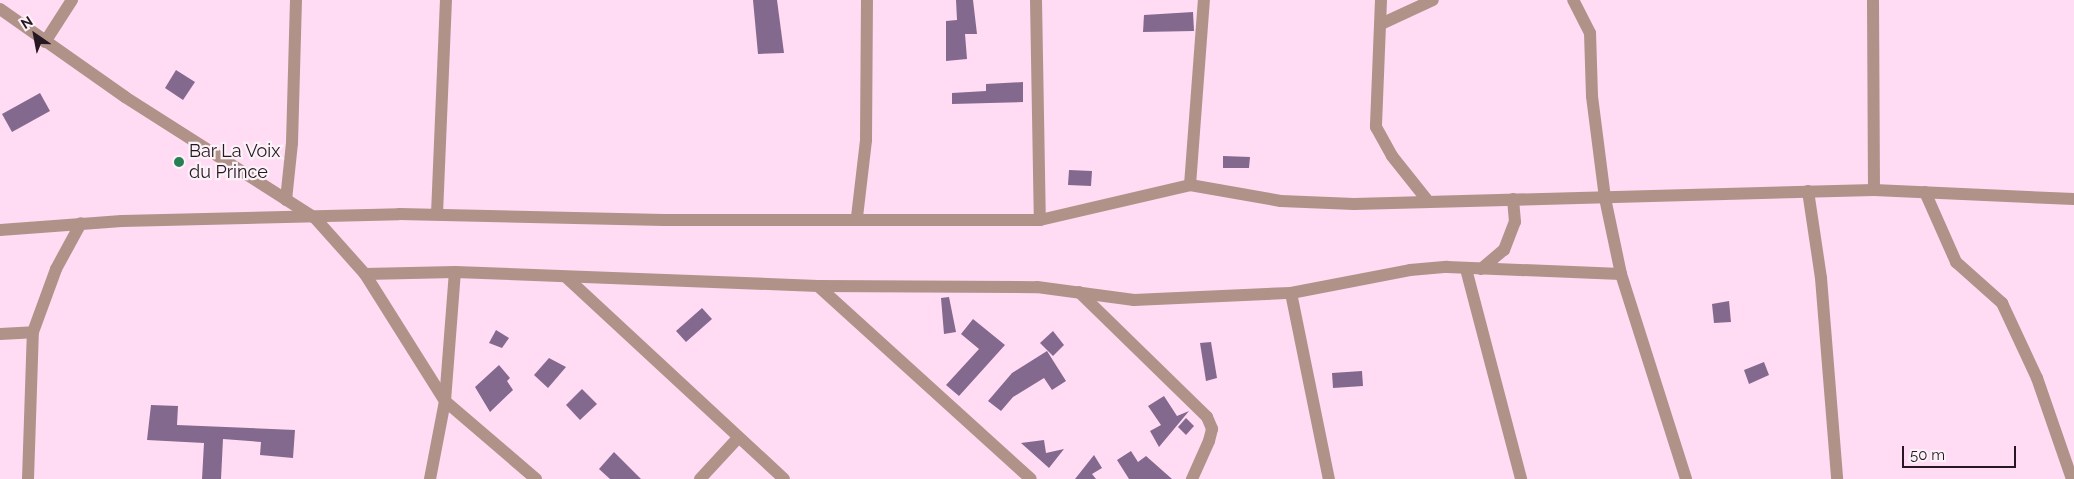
<!DOCTYPE html>
<html>
<head>
<meta charset="utf-8">
<style>
  body { margin:0 }
  #map { position:relative; width:2074px; height:479px; overflow:hidden; background:#ffdbf4; font-family:Raleway,sans-serif }
  div>[style] { position:absolute }
  .building>* { inset:0; background:#84698e }
  .minor>* { height:12px; margin:-6px; padding:0 6px; transform-origin:6px; border-radius:6px; background:#b09289 }
  .dots>* { width:14px; height:14px; translate:-50% -50%; box-sizing:border-box; border:2px solid #fbf2f8; border-radius:50% }
  span { translate:-50% -50%; white-space:nowrap; text-align:center; line-height:1.15; -webkit-text-stroke:4.5px #fbf2f8; paint-order:stroke }
  .poi-label { font-size:18px; color:#271722 }
  .left { translate:0 -50%; text-align:left }
  .north { position:absolute; left:10px; top:10px; width:50px; height:50px; -webkit-text-stroke:4px #fbf2f8; paint-order:stroke; rotate:327deg; font-size:14px; font-weight:700; line-height:20px; text-align:center; color:#271722 }
  .north::after { content:''; display:block; margin:auto; width:18px; height:22px; background:#271722; clip-path:polygon(50% 0,100% 100%,50% 72%,0 100%) }
  .scale { position:absolute; left:1902px; top:446px; width:114px; height:22px; box-sizing:border-box; border:2px solid #271722; border-top:0; padding-left:6px; font-size:15px; line-height:18px; white-space:nowrap; color:#271722; -webkit-text-stroke:4px #fbf2f8; paint-order:stroke }
</style>
</head>
<body>
<div id="map">
  <div class="building">
    <div style="clip-path:polygon(753px 0,777px 0,784px 53px,758px 54px)"></div>
    <div style="clip-path:polygon(956px 0,973px 0,977px 34px,965px 34px,967px 59px,946px 61px,946px 21px,957px 20px)"></div>
    <div style="clip-path:polygon(1193px 12px,1194px 31px,1143px 32px,1144px 15px)"></div>
    <div style="clip-path:polygon(176px 70px,195px 82px,183px 100px,165px 88px)"></div>
    <div style="clip-path:polygon(1023px 82px,1023px 102px,952px 104px,952px 93px,986px 91px,986px 84px)"></div>
    <div style="clip-path:polygon(40px 93px,50px 111px,12px 132px,2px 114px)"></div>
    <div style="clip-path:polygon(1223px 156px,1250px 157px,1249px 168px,1223px 168px)"></div>
    <div style="clip-path:polygon(1069px 170px,1092px 171px,1091px 186px,1068px 185px)"></div>
    <div style="clip-path:polygon(949px 297px,956px 332px,944px 334px,941px 298px)"></div>
    <div style="clip-path:polygon(1729px 301px,1731px 322px,1714px 323px,1712px 304px)"></div>
    <div style="clip-path:polygon(702px 308px,712px 319px,686px 342px,676px 331px)"></div>
    <div style="clip-path:polygon(973px 319px,1005px 345px,959px 396px,946px 385px,979px 349px,961px 334px)"></div>
    <div style="clip-path:polygon(496px 330px,509px 338px,502px 348px,489px 343px)"></div>
    <div style="clip-path:polygon(1053px 331px,1064px 345px,1053px 356px,1040px 343px)"></div>
    <div style="clip-path:polygon(1211px 342px,1217px 378px,1206px 381px,1200px 343px)"></div>
    <div style="clip-path:polygon(1047px 351px,1066px 381px,1052px 390px,1044px 378px,1013px 397px,1001px 411px,988px 401px,1012px 373px)"></div>
    <div style="clip-path:polygon(549px 358px,566px 367px,548px 388px,534px 375px)"></div>
    <div style="clip-path:polygon(1764px 362px,1769px 375px,1749px 384px,1744px 370px)"></div>
    <div style="clip-path:polygon(499px 365px,510px 378px,507px 381px,513px 390px,490px 412px,475px 387px)"></div>
    <div style="clip-path:polygon(1362px 371px,1363px 386px,1333px 388px,1332px 373px)"></div>
    <div style="clip-path:polygon(582px 389px,597px 404px,580px 420px,566px 405px)"></div>
    <div style="clip-path:polygon(1164px 396px,1177px 416px,1189px 411px,1159px 447px,1150px 431px,1161px 425px,1148px 406px)"></div>
    <div style="clip-path:polygon(151px 405px,178px 406px,177px 425px,295px 430px,293px 458px,260px 455px,261px 442px,223px 439px,221px 479px,202px 479px,204px 443px,147px 440px)"></div>
    <div style="clip-path:polygon(1186px 418px,1194px 426px,1186px 435px,1178px 427px)"></div>
    <div style="clip-path:polygon(1044px 440px,1046px 453px,1064px 449px,1049px 468px,1021px 443px)"></div>
    <div style="clip-path:polygon(1131px 451px,1138px 462px,1146px 456px,1172px 479px,1129px 479px,1117px 460px)"></div>
    <div style="clip-path:polygon(614px 452px,641px 479px,610px 479px,599px 469px)"></div>
    <div style="clip-path:polygon(1094px 455px,1102px 468px,1092px 474px,1096px 479px,1075px 479px)"></div>
  </div>
  <div class="minor">
    <div style="left:1036px;top:0;width:220px;rotate:89deg"></div>
    <div style="left:1381px;top:0;width:127px;rotate:92.3deg"></div>
    <div style="left:1376px;top:127px;width:33px;rotate:61deg"></div>
    <div style="left:1392px;top:156px;width:56px;rotate:51.5deg"></div>
    <div style="left:1873px;top:0;width:190px;rotate:89.7deg"></div>
    <div style="left:0;top:9px;width:153px;rotate:35.1deg"></div>
    <div style="left:125px;top:97px;width:225px;rotate:32.5deg"></div>
    <div style="left:315px;top:218px;width:75px;rotate:48.2deg"></div>
    <div style="left:365px;top:274px;width:150px;rotate:57.8deg"></div>
    <div style="left:445px;top:401px;width:120px;rotate:40.6deg"></div>
    <div style="left:1381px;top:24px;width:57px;rotate:-24.8deg"></div>
    <div style="left:45px;top:42px;width:50px;rotate:-57.3deg"></div>
    <div style="left:1190px;top:185px;width:186px;rotate:-85.7deg"></div>
    <div style="left:1808px;top:191px;width:88px;rotate:81.5deg"></div>
    <div style="left:1821px;top:278px;width:202px;rotate:85.4deg"></div>
    <div style="left:1925px;top:192px;width:77px;rotate:66.1deg"></div>
    <div style="left:1956px;top:262px;width:62px;rotate:41.7deg"></div>
    <div style="left:2002px;top:303px;width:83px;rotate:65deg"></div>
    <div style="left:2037px;top:378px;width:107px;rotate:70.9deg"></div>
    <div style="left:286px;top:200px;width:57px;rotate:-84deg"></div>
    <div style="left:292px;top:143px;width:143px;rotate:-88.4deg"></div>
    <div style="left:437px;top:214px;width:214px;rotate:-87.6deg"></div>
    <div style="left:857px;top:217px;width:78px;rotate:-83.3deg"></div>
    <div style="left:866px;top:140px;width:140px;rotate:-89.6deg"></div>
    <div style="left:0;top:230px;width:122px;rotate:-4.2deg"></div>
    <div style="left:122px;top:221px;width:277px;rotate:-1.4deg"></div>
    <div style="left:399px;top:214px;width:265px;rotate:1.3deg"></div>
    <div style="left:664px;top:220px;width:376px"></div>
    <div style="left:1040px;top:220px;width:154px;rotate:-13.1deg"></div>
    <div style="left:1190px;top:185px;width:92px;rotate:10deg"></div>
    <div style="left:1281px;top:201px;width:73px;rotate:2.4deg"></div>
    <div style="left:1354px;top:204px;width:520px;rotate:-1.54deg"></div>
    <div style="left:1874px;top:190px;width:200px;rotate:2.6deg"></div>
    <div style="left:1466px;top:269px;width:217px;rotate:75.3deg"></div>
    <div style="left:1481px;top:269px;width:30px;rotate:-40deg"></div>
    <div style="left:1504px;top:250px;width:30px;rotate:-69deg"></div>
    <div style="left:1515px;top:222px;width:23px;rotate:-95deg"></div>
    <div style="left:365px;top:274px;width:90px;rotate:-1.3deg"></div>
    <div style="left:455px;top:272px;width:363px;rotate:2.2deg"></div>
    <div style="left:818px;top:286px;width:219px;rotate:0.3deg"></div>
    <div style="left:1037px;top:287px;width:98px;rotate:7.6deg"></div>
    <div style="left:1134px;top:300px;width:157px;rotate:-2.6deg"></div>
    <div style="left:1291px;top:293px;width:121px;rotate:-10.9deg"></div>
    <div style="left:1410px;top:270px;width:37px;rotate:-5deg"></div>
    <div style="left:1447px;top:267px;width:174px;rotate:2.3deg"></div>
    <div style="left:1621px;top:274px;width:78px;rotate:-101.9deg"></div>
    <div style="left:1605px;top:198px;width:103px;rotate:-97.3deg"></div>
    <div style="left:1592px;top:96px;width:63px;rotate:-91.8deg"></div>
    <div style="left:1590px;top:33px;width:37px;rotate:-117deg"></div>
    <div style="left:1621px;top:274px;width:215px;rotate:72.4deg"></div>
    <div style="left:566px;top:277px;width:297px;rotate:42.8deg"></div>
    <div style="left:818px;top:286px;width:287px;rotate:42.2deg"></div>
    <div style="left:1079px;top:292px;width:179px;rotate:44.3deg"></div>
    <div style="left:1207px;top:417px;width:13px;rotate:67deg"></div>
    <div style="left:1212px;top:429px;width:12px;rotate:104deg"></div>
    <div style="left:1209px;top:441px;width:42px;rotate:114.1deg"></div>
    <div style="left:1291px;top:293px;width:190px;rotate:78.5deg"></div>
    <div style="left:0;top:334px;width:33px;rotate:-3deg"></div>
    <div style="left:28px;top:479px;width:147px;rotate:-88.1deg"></div>
    <div style="left:33px;top:332px;width:67px;rotate:-69.9deg"></div>
    <div style="left:56px;top:269px;width:52px;rotate:-61.5deg"></div>
    <div style="left:430px;top:479px;width:79px;rotate:-79.1deg"></div>
    <div style="left:445px;top:401px;width:129px;rotate:-85.6deg"></div>
    <div style="left:700px;top:479px;width:56px;rotate:-47.2deg"></div>
  </div>
  <div class="dots">
    <div style="left:179px;top:162px;background:#277f53"></div>
  </div>
  <div class="poi-label">
    <span class="left" style="left:189px;top:162px">Bar La Voix<br>du Prince</span>
  </div>
  <div class="north">N</div>
  <div class="scale">50 m</div>
</div>
</body>
</html>
